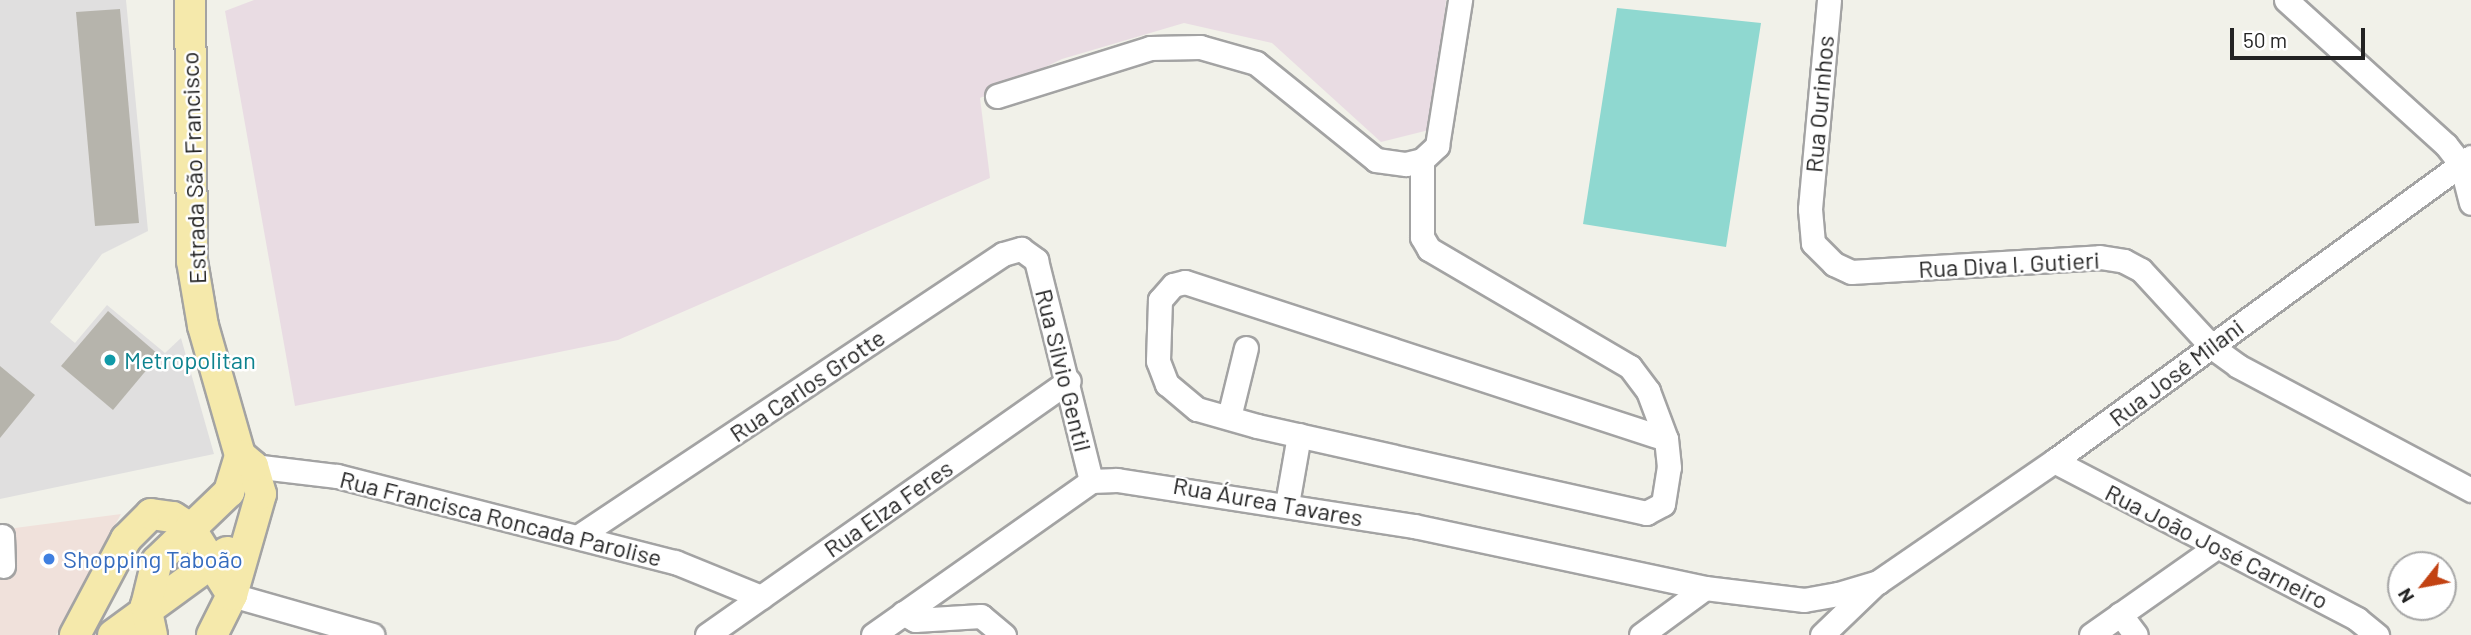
<!DOCTYPE html>
<html>
<head>
<meta charset="utf-8">
<style>
  body { margin:0 }
  #map { position:relative; width:2471px; height:635px; overflow:hidden; background:#f1f1e9; font-family:Barlow,sans-serif }
  div>[style] { position:absolute }
  .residential>* { inset:0; background:#e0dfdf }
  .commercial>* { inset:0; background:#f0e1db }
  .industrial>* { inset:0; background:#e9dce3 }
  .pitch>* { inset:0; background:#8fd8d0 }
  .building>* { inset:0; background:#b6b4ac }
  .roads { filter:drop-shadow(2px 0 #a3a3a3) drop-shadow(-2px 0 #a3a3a3) drop-shadow(0 2px #a3a3a3) drop-shadow(0 -2px #a3a3a3) }
  .minor>* { height:23px; margin:-11.5px; padding:0 11.5px; transform-origin:11.5px; border-radius:11.5px; background:#fff }
  .major>* { height:30px; margin:-15px; padding:0 15px; transform-origin:15px; border-radius:15px; background:#f5e9ab }
  .dots>* { width:19px; height:19px; translate:-50% -50%; box-sizing:border-box; border:4px solid #fff; border-radius:50% }
  span { translate:-50% -50%; white-space:nowrap; text-align:center; line-height:1.15; -webkit-text-stroke:5px #fff; paint-order:stroke }
  .street-label { font-size:24px; color:#222 }
  .culture-label { font-size:24px; color:#0d838f }
  .left { translate:0 -50%; text-align:left }
  .shop-label { font-size:24px; color:#366cbe }
  .north { position:absolute; left:2387px; top:551px; width:70px; height:70px; box-sizing:border-box; background:#fff; border:2px solid #a7a7a7; border-radius:50%; rotate:239deg; font-size:19px; font-weight:700; line-height:28px; text-align:center; color:#222 }
  .north::after { content:''; display:block; margin:auto; width:24px; height:32px; background:#c24212; clip-path:polygon(50% 0,100% 100%,50% 72%,0 100%) }
  .scale { position:absolute; left:2230px; top:28px; width:135px; height:32px; box-sizing:border-box; border:4px solid #222; border-top:0; padding-left:9px; font-size:21px; line-height:24px; white-space:nowrap; color:#222; -webkit-text-stroke:5px #fff; paint-order:stroke }
</style>
</head>
<body>
<div id="map">
  <div class="residential">
    <div style="clip-path:polygon(0 0,126px 0,148px 231px,102px 254px,50px 322px,75px 343px,107px 305px,165px 353px,181px 338px,214px 454px,0 499px)"></div>
  </div>
  <div class="commercial">
    <div style="clip-path:polygon(121px 514px,56px 635px,0 635px,0 530px)"></div>
  </div>
  <div class="industrial">
    <div style="clip-path:polygon(254px 0,1446px 0,1433px 129px,1381px 142px,1272px 43px,1184px 23px,1062px 59px,980px 98px,990px 178px,618px 340px,295px 406px,225px 11px)"></div>
  </div>
  <div class="pitch">
    <div style="clip-path:polygon(1617px 8px,1761px 23px,1726px 247px,1583px 224px)"></div>
  </div>
  <div class="building">
    <div style="clip-path:polygon(120px 9px,139px 223px,95px 226px,76px 12px)"></div>
    <div style="clip-path:polygon(108px 311px,159px 355px,113px 410px,61px 366px)"></div>
    <div style="clip-path:polygon(0 366px,35px 395px,0 438px)"></div>
  </div>
  <div class="roads">
    <div class="minor">
      <div style="left:1829px;top:0;width:210px;rotate:95.2deg"></div>
      <div style="left:1810px;top:209px;width:34px;rotate:85deg"></div>
      <div style="left:1813px;top:243px;width:30px;rotate:45deg"></div>
      <div style="left:1834px;top:264px;width:19px;rotate:25deg"></div>
      <div style="left:1851px;top:272px;width:249px;rotate:-3.4deg"></div>
      <div style="left:2100px;top:257px;width:24px;rotate:9deg"></div>
      <div style="left:2124px;top:261px;width:19px;rotate:28deg"></div>
      <div style="left:2141px;top:270px;width:105px;rotate:47.3deg"></div>
      <div style="left:2212px;top:347px;width:32px;rotate:36deg"></div>
      <div style="left:2238px;top:366px;width:264px;rotate:28deg"></div>
      <div style="left:2286px;top:0;width:216px;rotate:42.2deg"></div>
      <div style="left:2446px;top:145px;width:24px;rotate:52deg"></div>
      <div style="left:2461px;top:164px;width:40px;rotate:75.6deg"></div>
      <div style="left:997px;top:96px;width:160px;rotate:-17.4deg"></div>
      <div style="left:1150px;top:48px;width:50px;rotate:-1.1deg"></div>
      <div style="left:1200px;top:47px;width:58px;rotate:15.9deg"></div>
      <div style="left:1256px;top:63px;width:154px;rotate:38.9deg"></div>
      <div style="left:1376px;top:160px;width:30px;rotate:8deg"></div>
      <div style="left:1406px;top:164px;width:16px;rotate:-14deg"></div>
      <div style="left:1422px;top:160px;width:21px;rotate:-43deg"></div>
      <div style="left:1437px;top:146px;width:148px;rotate:-81deg"></div>
      <div style="left:1422px;top:160px;width:77px;rotate:90deg"></div>
      <div style="left:1422px;top:237px;width:14px;rotate:60deg"></div>
      <div style="left:1429px;top:249px;width:233px;rotate:30.4deg"></div>
      <div style="left:1630px;top:367px;width:30px;rotate:53deg"></div>
      <div style="left:1648px;top:391px;width:51px;rotate:69.4deg"></div>
      <div style="left:1666px;top:439px;width:506px;rotate:-161.92deg"></div>
      <div style="left:1185px;top:282px;width:12px;rotate:166deg"></div>
      <div style="left:1173px;top:285px;width:20px;rotate:131deg"></div>
      <div style="left:1160px;top:300px;width:61px;rotate:91.9deg"></div>
      <div style="left:1158px;top:361px;width:25px;rotate:69deg"></div>
      <div style="left:1167px;top:384px;width:39px;rotate:40deg"></div>
      <div style="left:1197px;top:409px;width:62px;rotate:15.8deg"></div>
      <div style="left:1257px;top:426px;width:399px;rotate:12.6deg"></div>
      <div style="left:1646px;top:513px;width:19px;rotate:-28deg"></div>
      <div style="left:1663px;top:504px;width:37px;rotate:-81deg"></div>
      <div style="left:1669px;top:467px;width:28px;rotate:-96deg"></div>
      <div style="left:1229px;top:417px;width:71px;rotate:-76.2deg"></div>
      <div style="left:2054px;top:461px;width:342px;rotate:27.5deg"></div>
      <div style="left:2357px;top:619px;width:26px;rotate:39deg"></div>
      <div style="left:241px;top:473px;width:14px;rotate:-30deg"></div>
      <div style="left:253px;top:466px;width:85px;rotate:6.8deg"></div>
      <div style="left:337px;top:476px;width:349px;rotate:14.3deg"></div>
      <div style="left:675px;top:562px;width:93px;rotate:22.1deg"></div>
      <div style="left:1287px;top:504px;width:70px;rotate:-80.1deg"></div>
      <div style="left:2px;top:536px;width:30px;rotate:88deg"></div>
      <div style="left:579px;top:536px;width:509px;rotate:-33.63deg"></div>
      <div style="left:1003px;top:254px;width:19px;rotate:-16deg"></div>
      <div style="left:1021px;top:249px;width:19px;rotate:36deg"></div>
      <div style="left:1036px;top:260px;width:228px;rotate:76deg"></div>
      <div style="left:232px;top:595px;width:146px;rotate:15.9deg"></div>
      <div style="left:903px;top:613px;width:14px;rotate:30deg"></div>
      <div style="left:915px;top:620px;width:66px;rotate:-3.5deg"></div>
      <div style="left:981px;top:616px;width:30px;rotate:40deg"></div>
      <div style="left:2120px;top:614px;width:26px;rotate:53deg"></div>
      <div style="left:707px;top:635px;width:442px;rotate:-35.1deg"></div>
      <div style="left:873px;top:635px;width:267px;rotate:-35.2deg"></div>
      <div style="left:1091px;top:481px;width:26px;rotate:-2deg"></div>
      <div style="left:1117px;top:480px;width:301px;rotate:8.8deg"></div>
      <div style="left:1414px;top:526px;width:298px;rotate:12deg"></div>
      <div style="left:1705px;top:588px;width:100px;rotate:6.9deg"></div>
      <div style="left:1804px;top:600px;width:35px;rotate:-10deg"></div>
      <div style="left:1838px;top:594px;width:42px;rotate:-16.7deg"></div>
      <div style="left:1878px;top:582px;width:214px;rotate:-34.5deg"></div>
      <div style="left:2054px;top:461px;width:516px;rotate:-36.09deg"></div>
      <div style="left:1641px;top:635px;width:79px;rotate:-36.3deg"></div>
      <div style="left:1822px;top:635px;width:71px;rotate:-43.9deg"></div>
      <div style="left:2091px;top:635px;width:153px;rotate:-35.1deg"></div>
    </div>
    <div class="major">
      <div style="left:75px;top:635px;width:109px;rotate:-62deg"></div>
      <div style="left:126px;top:539px;width:35px;rotate:-45deg"></div>
      <div style="left:151px;top:514px;width:22px;rotate:8deg"></div>
      <div style="left:173px;top:517px;width:20px;rotate:33deg"></div>
      <div style="left:190px;top:528px;width:79px;rotate:57.9deg"></div>
      <div style="left:113px;top:635px;width:141px;rotate:-36.1deg"></div>
      <div style="left:152px;top:635px;width:30px;rotate:-102deg"></div>
      <div style="left:146px;top:606px;width:46px;rotate:-76.3deg"></div>
      <div style="left:157px;top:561px;width:100px;rotate:-43.8deg"></div>
      <div style="left:229px;top:492px;width:39px;rotate:-73deg"></div>
      <div style="left:240px;top:455px;width:134px;rotate:-106deg"></div>
      <div style="left:203px;top:326px;width:66px;rotate:-99.6deg"></div>
      <div style="left:192px;top:261px;width:261px;rotate:-90.4deg"></div>
      <div style="left:212px;top:635px;width:45px;rotate:-63.4deg"></div>
      <div style="left:232px;top:595px;width:105px;rotate:-74deg"></div>
      <div style="left:261px;top:494px;width:29px;rotate:-106deg"></div>
      <div style="left:253px;top:466px;width:17px;rotate:-140deg"></div>
    </div>
  </div>
  <div class="dots">
    <div style="left:110px;top:360px;background:#0f9aa8"></div>
    <div style="left:49px;top:559px;background:#3f7fe0"></div>
  </div>
  <div class="street-label">
    <span style="left:1819px;top:104px;rotate:-85deg">Rua Ourinhos</span>
    <span style="left:193px;top:168px;rotate:-92deg">Estrada São Francisco</span>
    <span style="left:2009px;top:264px;rotate:-3deg">Rua Diva I. Gutieri</span>
    <span style="left:1064px;top:370px;rotate:76deg">Rua Silvio Gentil</span>
    <span style="left:2176px;top:372px;rotate:-37deg">Rua José Milani</span>
    <span style="left:807px;top:385px;rotate:-34deg">Rua Carlos Grotte</span>
    <span style="left:1268px;top:501px;rotate:10deg">Rua Áurea Tavares</span>
    <span style="left:888px;top:508px;rotate:-35deg">Rua Elza Feres</span>
    <span style="left:501px;top:518px;rotate:14deg">Rua Francisca Roncada Parolise</span>
    <span style="left:2217px;top:546px;rotate:27deg">Rua João José Carneiro</span>
  </div>
  <div class="culture-label">
    <span class="left" style="left:124px;top:360px">Metropolitan</span>
  </div>
  <div class="shop-label">
    <span class="left" style="left:63px;top:559px">Shopping Taboão</span>
  </div>
  <div class="north">N</div>
  <div class="scale">50 m</div>
</div>
</body>
</html>
